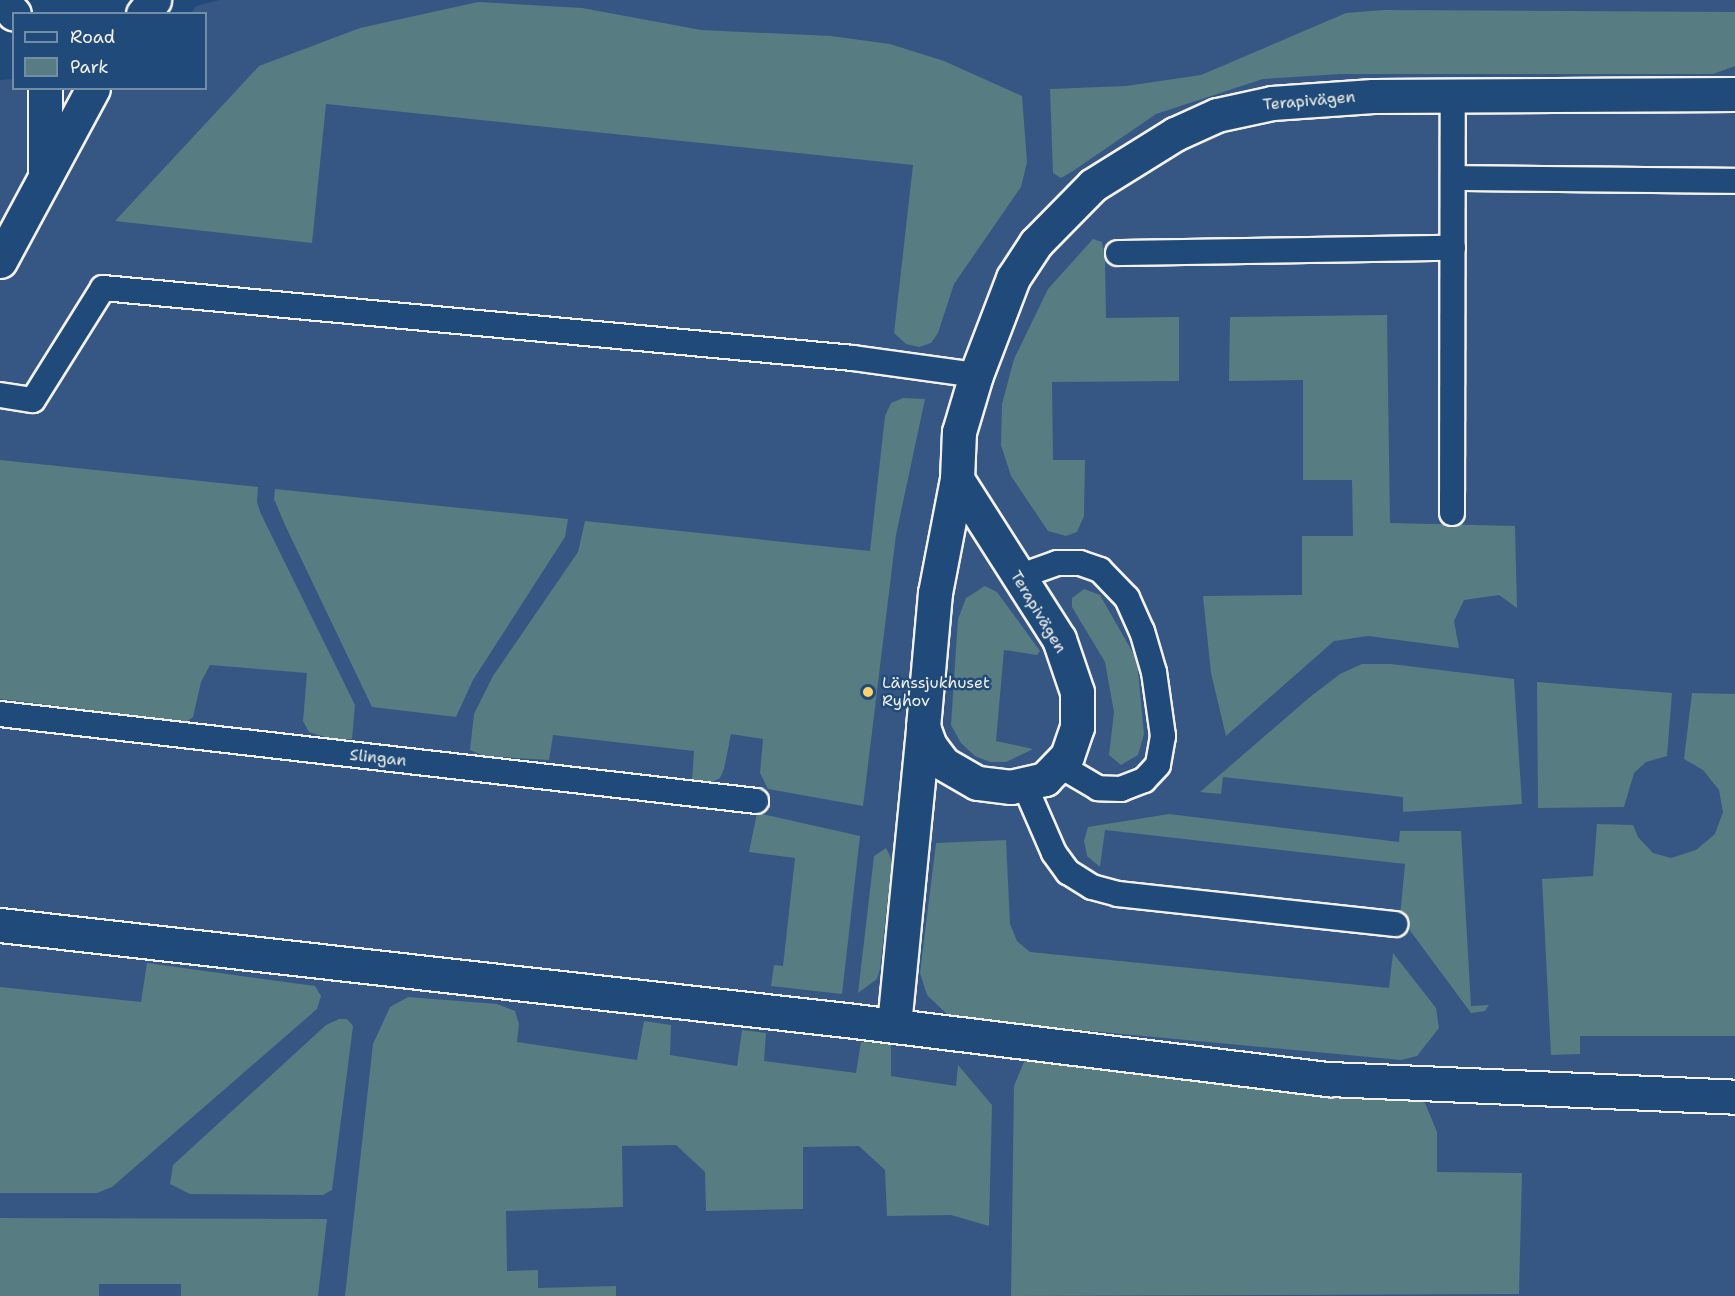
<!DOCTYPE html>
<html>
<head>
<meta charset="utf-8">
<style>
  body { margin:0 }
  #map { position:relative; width:1735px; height:1296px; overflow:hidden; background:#1f4a7a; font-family:"Shantell Sans",sans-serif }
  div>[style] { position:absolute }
  .built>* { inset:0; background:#365784 }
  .green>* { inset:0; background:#577c81 }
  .roads { filter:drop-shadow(2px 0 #f4f1e8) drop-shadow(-2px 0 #f4f1e8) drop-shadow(0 2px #f4f1e8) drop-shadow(0 -2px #f4f1e8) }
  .service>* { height:24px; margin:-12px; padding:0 12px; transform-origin:12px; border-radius:12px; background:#1f4a7a }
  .minor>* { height:33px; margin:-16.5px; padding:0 16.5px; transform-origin:16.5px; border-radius:16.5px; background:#1f4a7a }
  .tertiary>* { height:33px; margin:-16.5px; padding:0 16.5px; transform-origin:16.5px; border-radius:16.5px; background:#1f4a7a }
  .dots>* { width:16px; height:16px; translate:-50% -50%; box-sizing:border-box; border:3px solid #1f4a7a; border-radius:50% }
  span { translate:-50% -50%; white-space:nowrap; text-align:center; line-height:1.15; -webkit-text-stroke:5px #1f4a7a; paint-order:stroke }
  .street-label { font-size:16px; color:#f4f1e8 }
  .poi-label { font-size:16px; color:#f4f1e8 }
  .left { translate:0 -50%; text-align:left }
  .legend { position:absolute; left:12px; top:12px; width:195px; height:78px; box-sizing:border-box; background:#1f4a7a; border:2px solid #748da6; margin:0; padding:8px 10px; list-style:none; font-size:18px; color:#f4f1e8 }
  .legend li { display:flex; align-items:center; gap:12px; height:30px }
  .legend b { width:30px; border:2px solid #748da6 }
</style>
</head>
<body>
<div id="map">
  <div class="built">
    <div style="clip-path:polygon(219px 0,1735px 0,1735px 1296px,0 1296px,0 80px,13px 79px,14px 88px,206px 88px,206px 14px,191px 13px,196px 6px)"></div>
  </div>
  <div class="green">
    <div style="clip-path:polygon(478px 2px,582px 8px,701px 30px,831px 36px,890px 44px,944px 61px,1022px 96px,1027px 162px,1021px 187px,954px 284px,938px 333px,931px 343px,919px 347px,906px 344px,894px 333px,913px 165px,326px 104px,312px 243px,115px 221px,259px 66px,360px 28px)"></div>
    <div style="clip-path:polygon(1383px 10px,1735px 12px,1735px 66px,1713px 74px,1341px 74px,1263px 79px,1156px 114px,1073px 171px,1061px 178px,1053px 173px,1050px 89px,1126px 86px,1201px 75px,1346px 13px)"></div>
    <div style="clip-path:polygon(1093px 239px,1102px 242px,1105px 261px,1106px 318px,1179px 317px,1179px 381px,1052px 382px,1053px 460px,1085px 460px,1084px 516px,1077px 532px,1066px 536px,1048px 531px,1011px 476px,1001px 445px,1002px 404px,1014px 359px,1048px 289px)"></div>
    <div style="clip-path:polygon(1387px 315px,1390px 523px,1515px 526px,1517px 608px,1499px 595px,1464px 600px,1454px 621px,1459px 648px,1368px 636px,1334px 641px,1226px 736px,1211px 673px,1203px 596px,1302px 595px,1302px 536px,1353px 536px,1352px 480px,1303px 480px,1303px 380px,1229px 381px,1230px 317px)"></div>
    <div style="clip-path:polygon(903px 398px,925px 399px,896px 535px,863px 806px,768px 789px,760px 773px,763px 739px,731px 734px,724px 769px,720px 778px,709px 784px,692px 781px,694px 751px,553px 735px,549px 760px,484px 756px,470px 750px,474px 714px,493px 676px,578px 552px,585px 521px,870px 551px,885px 416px,891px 403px)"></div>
    <div style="clip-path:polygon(0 460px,258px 487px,257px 502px,261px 514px,355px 705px,352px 739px,334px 740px,309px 732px,303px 721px,307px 673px,210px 665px,201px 682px,193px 717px,186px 722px,0 699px)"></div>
    <div style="clip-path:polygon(275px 489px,568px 519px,565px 537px,473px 680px,456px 717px,372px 707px,285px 525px,274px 499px)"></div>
    <div style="clip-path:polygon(985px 586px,997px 592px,1040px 651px,1037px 655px,1004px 650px,996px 741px,1033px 749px,1006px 762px,990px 762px,975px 756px,961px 743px,951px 725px,958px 619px,966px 598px)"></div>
    <div style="clip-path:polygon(1084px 589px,1100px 595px,1137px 660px,1144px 734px,1138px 755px,1121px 765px,1109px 755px,1114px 712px,1105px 662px,1072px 607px,1072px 598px)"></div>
    <div style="clip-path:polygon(1362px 664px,1391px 664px,1514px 679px,1522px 804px,1403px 812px,1403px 797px,1223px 777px,1221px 794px,1200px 792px,1310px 697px,1340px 674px)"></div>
    <div style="clip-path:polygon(1537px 682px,1672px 693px,1667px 756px,1646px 762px,1634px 773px,1624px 807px,1538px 808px)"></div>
    <div style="clip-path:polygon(1692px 693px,1735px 694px,1735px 1036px,1580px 1036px,1580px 1054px,1551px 1055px,1542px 879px,1593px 876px,1597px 824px,1633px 825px,1638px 837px,1653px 853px,1671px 858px,1696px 850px,1715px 834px,1723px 812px,1719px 790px,1703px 770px,1684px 759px)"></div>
    <div style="clip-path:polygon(757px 813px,860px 836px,842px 994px,771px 986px,774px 965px,783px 966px,795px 858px,749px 852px)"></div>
    <div style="clip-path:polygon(1169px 814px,1399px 842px,1400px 831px,1461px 831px,1471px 1006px,1489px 1005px,1485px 1011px,1471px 1013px,1400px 917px,1405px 864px,1105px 830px,1100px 867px,1087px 856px,1084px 841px,1088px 827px)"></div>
    <div style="clip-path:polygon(1006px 840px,1010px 924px,1017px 941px,1030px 952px,1389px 988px,1393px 953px,1436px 1008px,1439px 1028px,1417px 1056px,1401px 1060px,951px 1018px,927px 995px,920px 973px,936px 843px)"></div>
    <div style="clip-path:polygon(886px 848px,892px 860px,880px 969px,877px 979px,858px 993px,874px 856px)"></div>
    <div style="clip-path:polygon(147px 963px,315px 986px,321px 996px,317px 1009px,112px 1187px,97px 1193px,0 1193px,0 987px,141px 1002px)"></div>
    <div style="clip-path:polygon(408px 997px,497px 1004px,515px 1011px,519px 1024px,517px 1042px,637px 1060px,644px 1021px,671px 1025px,670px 1055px,737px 1066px,742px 1030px,766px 1033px,764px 1061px,856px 1073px,861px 1042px,891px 1044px,891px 1076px,956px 1086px,958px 1065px,992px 1105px,989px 1226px,951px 1215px,887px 1216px,885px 1170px,859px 1146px,803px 1147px,803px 1209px,706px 1211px,705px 1172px,676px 1145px,622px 1146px,623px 1207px,506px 1211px,507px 1271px,538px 1270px,538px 1288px,616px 1286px,616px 1296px,345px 1296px,373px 1044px,390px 1007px)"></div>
    <div style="clip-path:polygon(339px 1019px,347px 1019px,353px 1026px,332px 1190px,323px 1195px,190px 1194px,170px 1184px,173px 1165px,326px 1025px)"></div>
    <div style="clip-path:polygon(1026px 1057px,1408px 1096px,1425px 1103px,1437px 1132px,1437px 1172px,1522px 1173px,1519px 1294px,1011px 1296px,1014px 1086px)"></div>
    <div style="clip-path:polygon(0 1218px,327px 1219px,318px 1296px,181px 1296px,181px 1284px,99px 1284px,99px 1296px,0 1296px)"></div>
  </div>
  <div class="roads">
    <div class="service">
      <div style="left:1453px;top:178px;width:282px;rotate:0.6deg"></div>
      <div style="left:1118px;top:253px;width:335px;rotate:-0.9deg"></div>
      <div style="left:0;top:395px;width:33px;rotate:9deg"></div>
      <div style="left:33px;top:400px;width:132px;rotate:-58deg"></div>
      <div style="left:103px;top:288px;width:753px;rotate:5.33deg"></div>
      <div style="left:853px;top:358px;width:124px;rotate:7.9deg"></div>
      <div style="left:1452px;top:513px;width:418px;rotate:-89.9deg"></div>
      <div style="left:1018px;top:577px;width:41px;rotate:-19.7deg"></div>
      <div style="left:1057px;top:563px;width:23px"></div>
      <div style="left:1080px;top:563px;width:21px;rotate:19deg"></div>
      <div style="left:1100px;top:570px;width:39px;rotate:46deg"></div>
      <div style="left:1127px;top:598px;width:36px;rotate:66deg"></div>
      <div style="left:1142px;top:631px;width:43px;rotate:73.7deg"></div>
      <div style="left:1154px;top:672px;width:65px;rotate:82deg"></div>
      <div style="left:1163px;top:736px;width:29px;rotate:100deg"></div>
      <div style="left:1158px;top:765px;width:21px;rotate:133deg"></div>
      <div style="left:1144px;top:780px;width:25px;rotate:159deg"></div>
      <div style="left:1121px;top:789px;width:23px;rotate:-178deg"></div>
      <div style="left:1098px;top:788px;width:45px;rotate:-149.5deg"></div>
      <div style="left:0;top:714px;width:761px;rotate:6.56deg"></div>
      <div style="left:1024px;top:784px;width:75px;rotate:66.5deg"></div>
      <div style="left:1054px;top:853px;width:24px;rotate:54deg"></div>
      <div style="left:1068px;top:872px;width:28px;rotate:32deg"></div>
      <div style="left:1092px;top:887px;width:27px;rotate:15deg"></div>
      <div style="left:1118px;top:894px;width:279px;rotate:6.2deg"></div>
    </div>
    <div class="minor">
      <div style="left:45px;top:88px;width:89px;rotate:90deg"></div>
      <div style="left:0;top:261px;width:196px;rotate:-61.7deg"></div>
      <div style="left:957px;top:479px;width:190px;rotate:57.5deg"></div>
      <div style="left:1059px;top:639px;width:56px;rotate:71.2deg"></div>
      <div style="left:1077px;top:692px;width:35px;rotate:90deg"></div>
      <div style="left:1077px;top:727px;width:31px;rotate:109deg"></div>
      <div style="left:1067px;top:756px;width:32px;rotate:134deg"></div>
      <div style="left:1045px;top:779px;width:35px;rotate:167deg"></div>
      <div style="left:1011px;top:787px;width:34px;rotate:-173deg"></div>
      <div style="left:977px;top:783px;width:39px;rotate:-150deg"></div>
      <div style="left:943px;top:763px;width:21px;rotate:-127deg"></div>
      <div style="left:930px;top:746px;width:20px;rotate:-110deg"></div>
      <div style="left:923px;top:727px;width:135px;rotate:-84.9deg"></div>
      <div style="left:935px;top:593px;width:116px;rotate:-79.1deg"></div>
      <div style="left:957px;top:479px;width:47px;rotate:-87.6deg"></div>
      <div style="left:959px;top:432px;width:59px;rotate:-73.4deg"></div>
      <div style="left:976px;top:375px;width:104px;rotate:-69.1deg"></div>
      <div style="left:1013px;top:278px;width:42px;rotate:-56.7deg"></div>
      <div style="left:1036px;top:243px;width:81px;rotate:-45.5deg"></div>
      <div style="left:1093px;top:185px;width:97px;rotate:-31.9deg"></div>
      <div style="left:1175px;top:134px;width:46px;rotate:-24.3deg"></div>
      <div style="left:1217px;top:115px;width:56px;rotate:-12.3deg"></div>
      <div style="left:1272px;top:103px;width:101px;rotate:-4deg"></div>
      <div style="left:1373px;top:96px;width:362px;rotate:-0.3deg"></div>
      <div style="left:0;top:925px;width:851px;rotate:6.41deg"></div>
      <div style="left:846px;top:1020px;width:487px;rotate:7deg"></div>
      <div style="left:1329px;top:1079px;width:406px;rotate:2.5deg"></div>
      <div style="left:894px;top:1025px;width:299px;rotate:-84.4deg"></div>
    </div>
    <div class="tertiary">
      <div style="left:2px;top:0;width:18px;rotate:49deg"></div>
      <div style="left:143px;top:14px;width:18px;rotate:-52deg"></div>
    </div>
  </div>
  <div class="dots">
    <div style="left:868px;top:692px;background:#ffd166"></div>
  </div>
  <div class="street-label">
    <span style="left:1309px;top:101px;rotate:-5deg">Terapivägen</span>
    <span style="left:1038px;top:612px;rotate:59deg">Terapivägen</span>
    <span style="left:378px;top:758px;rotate:6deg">Slingan</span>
  </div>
  <div class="poi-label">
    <span class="left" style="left:882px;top:692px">Länssjukhuset<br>Ryhov</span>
  </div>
  <ul class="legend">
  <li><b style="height:8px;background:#1f4a7a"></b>Road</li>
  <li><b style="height:16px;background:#577c81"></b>Park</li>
  </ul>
</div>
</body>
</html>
